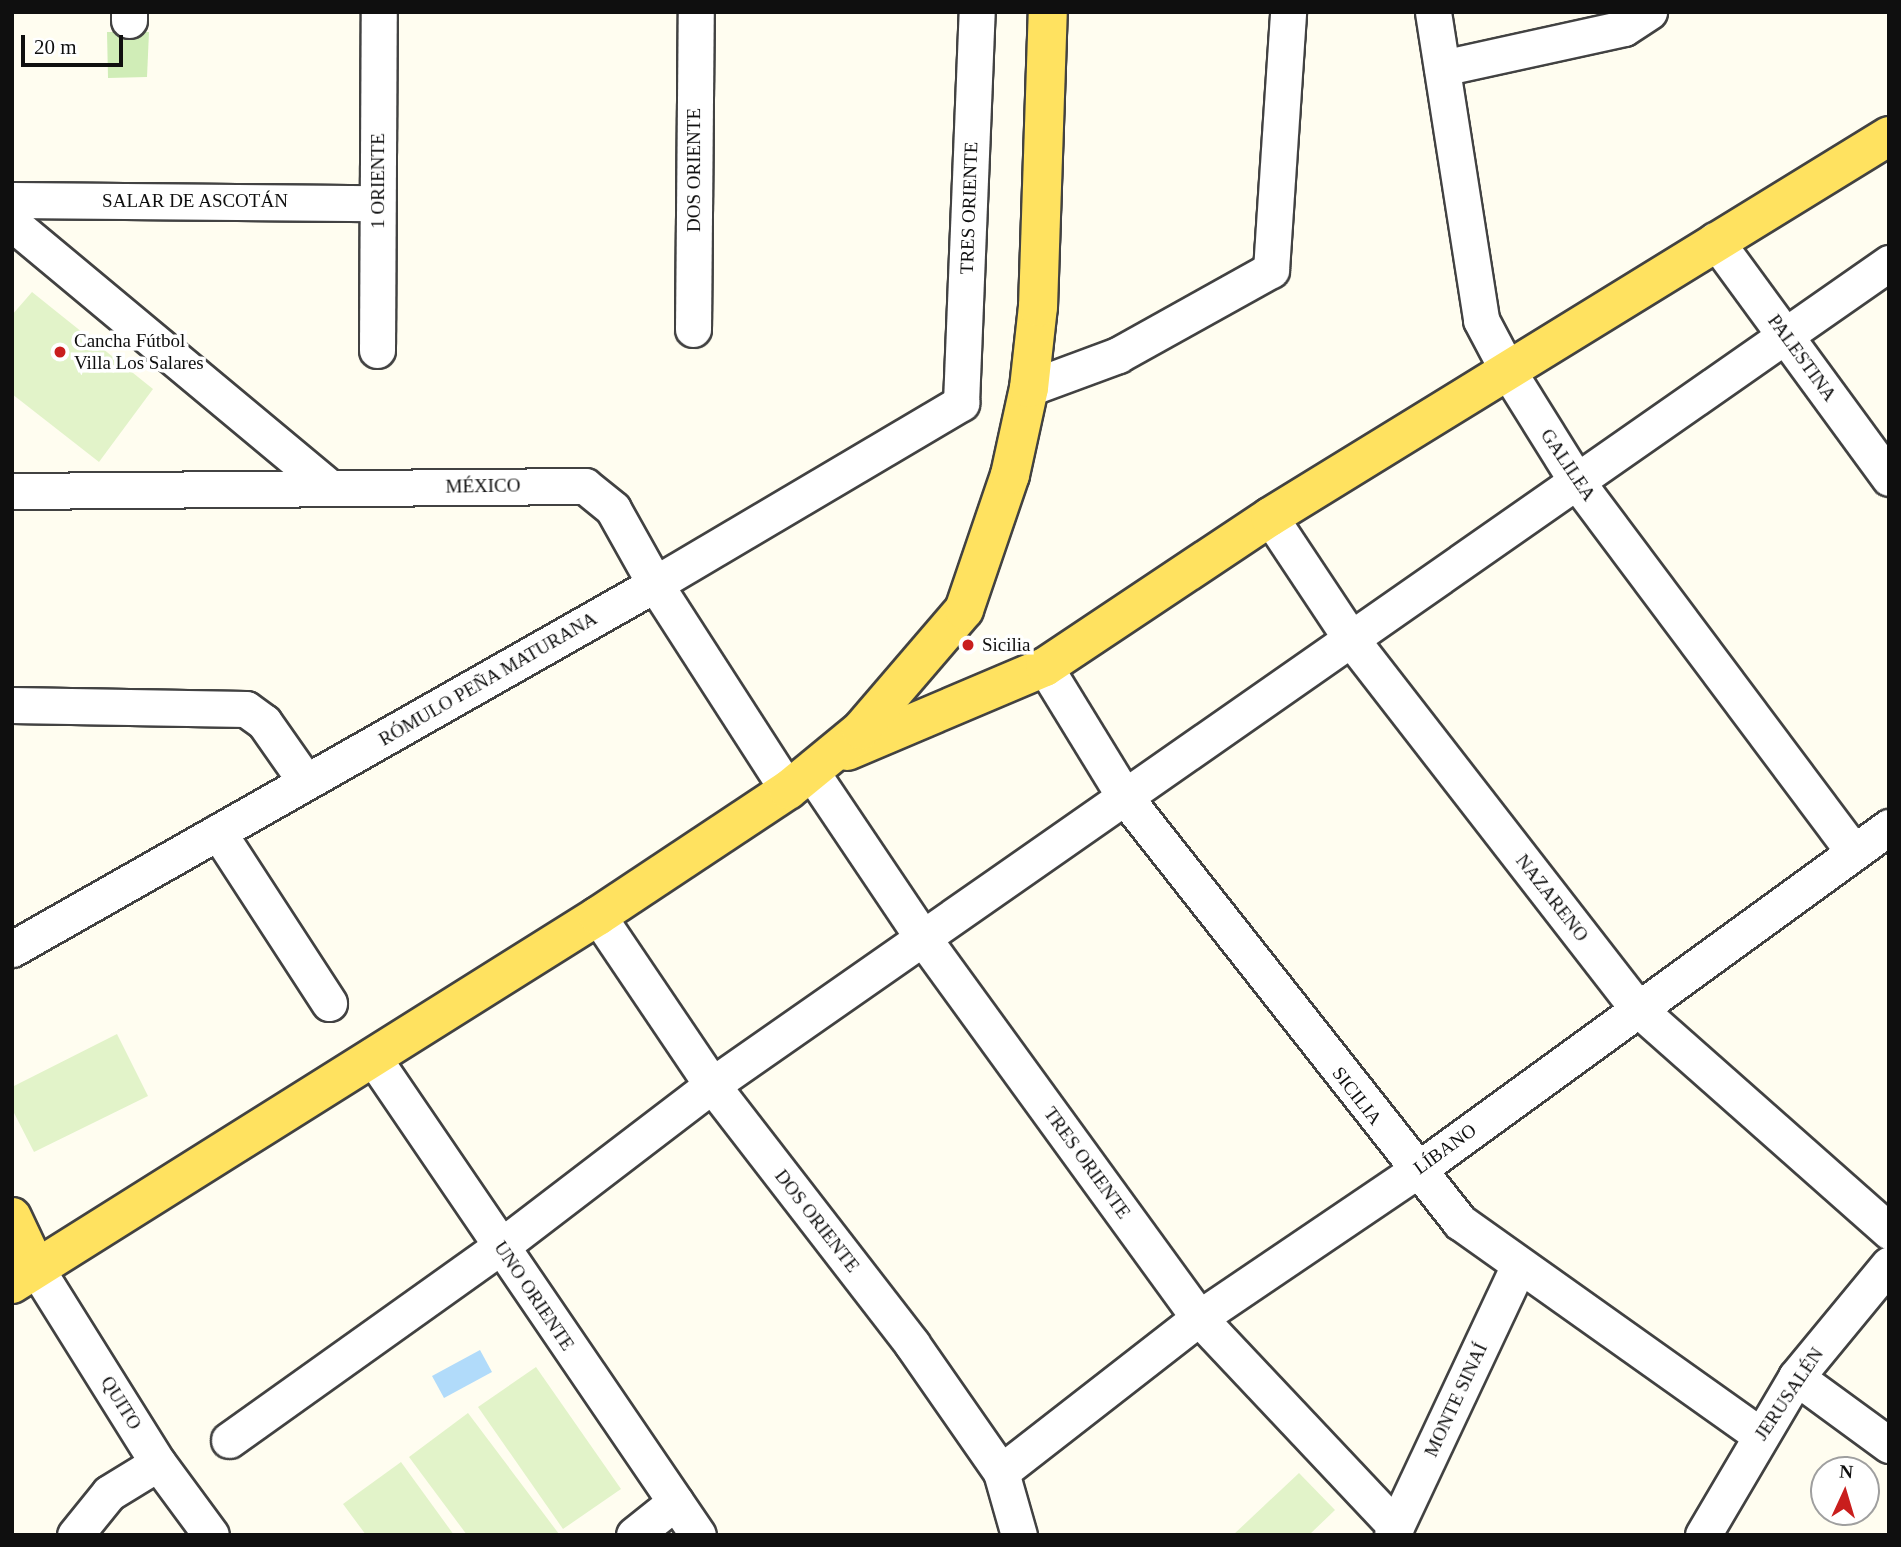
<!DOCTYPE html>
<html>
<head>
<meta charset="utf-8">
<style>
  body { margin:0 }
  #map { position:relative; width:1901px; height:1547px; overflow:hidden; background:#fffdf0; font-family:Georgia,serif }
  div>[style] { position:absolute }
  .green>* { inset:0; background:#d0edb7 }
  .pitch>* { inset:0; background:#e2f3c9 }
  .water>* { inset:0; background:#b1dbfa }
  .roads { filter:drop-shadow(2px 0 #424242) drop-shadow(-2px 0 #424242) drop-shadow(0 2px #424242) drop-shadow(0 -2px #424242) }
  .minor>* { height:35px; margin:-17.5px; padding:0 17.5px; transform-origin:17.5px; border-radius:17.5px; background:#fff }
  .major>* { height:38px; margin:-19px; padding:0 19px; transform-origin:19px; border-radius:19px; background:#ffe260 }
  .dots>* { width:19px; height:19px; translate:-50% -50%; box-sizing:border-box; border:4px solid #fff; border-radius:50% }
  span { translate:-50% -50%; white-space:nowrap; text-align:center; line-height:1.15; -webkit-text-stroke:7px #fff; paint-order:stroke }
  .street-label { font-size:19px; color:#0f0f0f }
  .poi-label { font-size:19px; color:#0f0f0f }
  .left { translate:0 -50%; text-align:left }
  .frame { position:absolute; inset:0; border:14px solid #0f0f0f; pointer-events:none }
  .north { position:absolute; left:1810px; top:1456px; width:70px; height:70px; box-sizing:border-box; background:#fff; border:2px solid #9f9f9f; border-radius:50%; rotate:4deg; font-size:19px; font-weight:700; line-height:28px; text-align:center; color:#0f0f0f }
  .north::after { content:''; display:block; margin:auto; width:24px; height:32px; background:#c91e1d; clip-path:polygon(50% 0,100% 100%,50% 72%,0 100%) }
  .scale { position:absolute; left:21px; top:35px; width:102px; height:32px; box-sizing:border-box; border:4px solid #0f0f0f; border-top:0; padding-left:9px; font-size:21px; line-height:24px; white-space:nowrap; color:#0f0f0f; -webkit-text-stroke:5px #fff; paint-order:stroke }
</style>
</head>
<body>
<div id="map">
  <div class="green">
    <div style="clip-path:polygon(107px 32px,149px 32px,147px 77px,108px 78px)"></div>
  </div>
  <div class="pitch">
    <div style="clip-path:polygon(32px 292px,153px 389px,99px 462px,12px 394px,12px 315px)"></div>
    <div style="clip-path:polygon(117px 1034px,148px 1096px,34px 1152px,12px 1109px,12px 1087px)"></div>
    <div style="clip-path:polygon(536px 1367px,621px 1489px,563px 1529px,478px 1407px)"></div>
    <div style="clip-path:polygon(468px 1413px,559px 1534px,467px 1535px,409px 1457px)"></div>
    <div style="clip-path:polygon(401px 1462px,454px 1535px,366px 1535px,343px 1504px)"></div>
    <div style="clip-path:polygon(1299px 1473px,1335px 1510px,1309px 1535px,1233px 1535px)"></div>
  </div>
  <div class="water">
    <div style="clip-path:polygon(480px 1350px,492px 1372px,444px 1398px,432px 1376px)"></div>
  </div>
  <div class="roads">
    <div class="minor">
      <div style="left:1433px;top:12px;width:312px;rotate:81.1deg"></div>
      <div style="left:1481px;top:320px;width:58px;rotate:62.1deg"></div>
      <div style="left:1508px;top:371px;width:131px;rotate:58.1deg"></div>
      <div style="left:1577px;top:482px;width:462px;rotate:53.2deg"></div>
      <div style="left:129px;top:20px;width:8px;rotate:-90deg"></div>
      <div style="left:1442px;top:68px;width:186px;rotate:-12.4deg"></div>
      <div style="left:1624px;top:28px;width:30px;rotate:-33deg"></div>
      <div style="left:12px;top:200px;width:365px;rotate:0.5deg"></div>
      <div style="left:12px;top:223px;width:414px;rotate:39.8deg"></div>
      <div style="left:1715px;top:240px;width:295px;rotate:53.8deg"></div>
      <div style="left:693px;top:329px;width:317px;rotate:-89.5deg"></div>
      <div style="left:377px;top:350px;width:338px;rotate:-89.7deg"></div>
      <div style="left:1029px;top:388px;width:95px;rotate:-20.3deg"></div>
      <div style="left:1118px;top:355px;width:175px;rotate:-29.1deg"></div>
      <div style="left:1271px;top:270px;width:259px;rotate:-86.2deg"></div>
      <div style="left:12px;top:491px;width:573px;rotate:-0.5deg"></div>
      <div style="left:585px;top:486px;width:36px;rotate:39deg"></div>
      <div style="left:613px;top:509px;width:86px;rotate:60.8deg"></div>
      <div style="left:655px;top:584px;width:245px;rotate:57.2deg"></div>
      <div style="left:1270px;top:517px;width:146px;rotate:56.4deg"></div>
      <div style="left:1351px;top:639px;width:467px;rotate:52.2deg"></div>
      <div style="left:1637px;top:1008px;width:337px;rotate:41.5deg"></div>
      <div style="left:1045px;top:667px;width:151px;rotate:58.5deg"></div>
      <div style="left:1124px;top:796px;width:543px;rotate:51.74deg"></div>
      <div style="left:1460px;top:1222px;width:368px;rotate:35.4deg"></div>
      <div style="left:12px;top:705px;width:234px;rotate:1deg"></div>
      <div style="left:246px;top:709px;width:22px;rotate:36deg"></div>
      <div style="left:264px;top:722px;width:73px;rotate:55deg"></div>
      <div style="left:812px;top:773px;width:199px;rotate:56.1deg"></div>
      <div style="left:923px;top:938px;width:470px;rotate:54deg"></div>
      <div style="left:1199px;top:1318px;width:287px;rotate:46.7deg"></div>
      <div style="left:218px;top:832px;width:204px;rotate:57deg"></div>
      <div style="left:598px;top:916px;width:204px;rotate:56deg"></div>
      <div style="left:712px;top:1085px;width:327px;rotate:52.3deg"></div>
      <div style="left:912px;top:1344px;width:156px;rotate:55.2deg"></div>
      <div style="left:1001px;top:1472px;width:66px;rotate:74.1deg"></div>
      <div style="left:12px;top:949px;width:739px;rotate:-29.58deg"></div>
      <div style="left:655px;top:584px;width:356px;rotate:-30.6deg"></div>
      <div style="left:961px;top:403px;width:391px;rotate:-87.7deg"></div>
      <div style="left:372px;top:1056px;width:579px;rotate:55.76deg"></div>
      <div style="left:36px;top:1268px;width:230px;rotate:58deg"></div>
      <div style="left:158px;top:1463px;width:89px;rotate:53.6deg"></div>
      <div style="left:1796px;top:1377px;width:115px;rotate:36.2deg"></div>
      <div style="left:229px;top:1440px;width:333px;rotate:-35.5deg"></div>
      <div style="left:500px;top:1247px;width:267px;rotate:-37.4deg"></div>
      <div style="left:712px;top:1085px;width:1436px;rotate:-34.93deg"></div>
      <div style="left:1001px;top:1472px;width:251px;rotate:-37.9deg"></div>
      <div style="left:1199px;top:1318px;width:262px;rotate:-34.1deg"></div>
      <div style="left:1416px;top:1171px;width:585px;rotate:-36.03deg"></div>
      <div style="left:75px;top:1535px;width:54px;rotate:-51deg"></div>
      <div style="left:109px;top:1493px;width:57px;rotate:-31.5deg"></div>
      <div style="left:634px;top:1535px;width:53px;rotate:-38.8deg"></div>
      <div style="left:1392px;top:1535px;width:298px;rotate:-64.8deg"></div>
      <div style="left:1703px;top:1535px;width:183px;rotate:-59.5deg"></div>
      <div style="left:1796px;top:1377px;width:146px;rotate:-50.5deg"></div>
    </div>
    <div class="major">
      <div style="left:847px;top:751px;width:215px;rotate:-23deg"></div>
      <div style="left:1045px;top:667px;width:270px;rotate:-33.7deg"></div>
      <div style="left:1270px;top:517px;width:727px;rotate:-31.61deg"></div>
      <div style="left:12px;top:1217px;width:56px;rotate:64.8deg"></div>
      <div style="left:12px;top:1284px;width:692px;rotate:-32.13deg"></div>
      <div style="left:598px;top:916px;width:228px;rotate:-33.6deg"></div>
      <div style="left:788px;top:790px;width:94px;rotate:-39.4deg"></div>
      <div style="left:861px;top:730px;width:158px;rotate:-49.4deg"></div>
      <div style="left:964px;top:610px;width:143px;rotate:-71.2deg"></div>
      <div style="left:1010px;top:475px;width:89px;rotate:-77.7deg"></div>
      <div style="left:1029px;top:388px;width:81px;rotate:-83.7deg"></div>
      <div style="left:1038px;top:307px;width:295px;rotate:-88.1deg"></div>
    </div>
  </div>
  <div class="dots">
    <div style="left:60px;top:352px;background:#c91e1d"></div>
    <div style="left:968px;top:645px;background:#c91e1d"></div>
  </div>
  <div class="street-label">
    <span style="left:694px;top:170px;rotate:-90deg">DOS ORIENTE</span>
    <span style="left:378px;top:181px;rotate:-90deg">1 ORIENTE</span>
    <span style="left:195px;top:201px">SALAR DE ASCOTÁN</span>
    <span style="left:969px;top:208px;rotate:-88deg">TRES ORIENTE</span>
    <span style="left:1802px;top:358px;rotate:54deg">PALESTINA</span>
    <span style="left:1568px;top:465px;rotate:56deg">GALILEA</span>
    <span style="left:483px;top:486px;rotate:-1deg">MÉXICO</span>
    <span style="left:488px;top:679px;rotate:-30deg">RÓMULO PEÑA MATURANA</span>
    <span style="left:1552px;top:898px;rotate:52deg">NAZARENO</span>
    <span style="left:1357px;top:1096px;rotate:52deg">SICILIA</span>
    <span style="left:1445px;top:1149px;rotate:-36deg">LÍBANO</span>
    <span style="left:1087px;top:1163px;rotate:54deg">TRES ORIENTE</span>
    <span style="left:817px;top:1221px;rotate:52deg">DOS ORIENTE</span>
    <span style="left:534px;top:1296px;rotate:56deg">UNO ORIENTE</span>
    <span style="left:1789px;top:1394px;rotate:-56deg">JERUSALÉN</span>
    <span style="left:1456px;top:1400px;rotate:-65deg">MONTE SINAÍ</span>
    <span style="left:121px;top:1403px;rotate:58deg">QUITO</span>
  </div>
  <div class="poi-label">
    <span class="left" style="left:74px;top:352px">Cancha Fútbol<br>Villa Los Salares</span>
    <span class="left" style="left:982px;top:645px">Sicilia</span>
  </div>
  <div class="frame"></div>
  <div class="north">N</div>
  <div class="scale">20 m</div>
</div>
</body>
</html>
